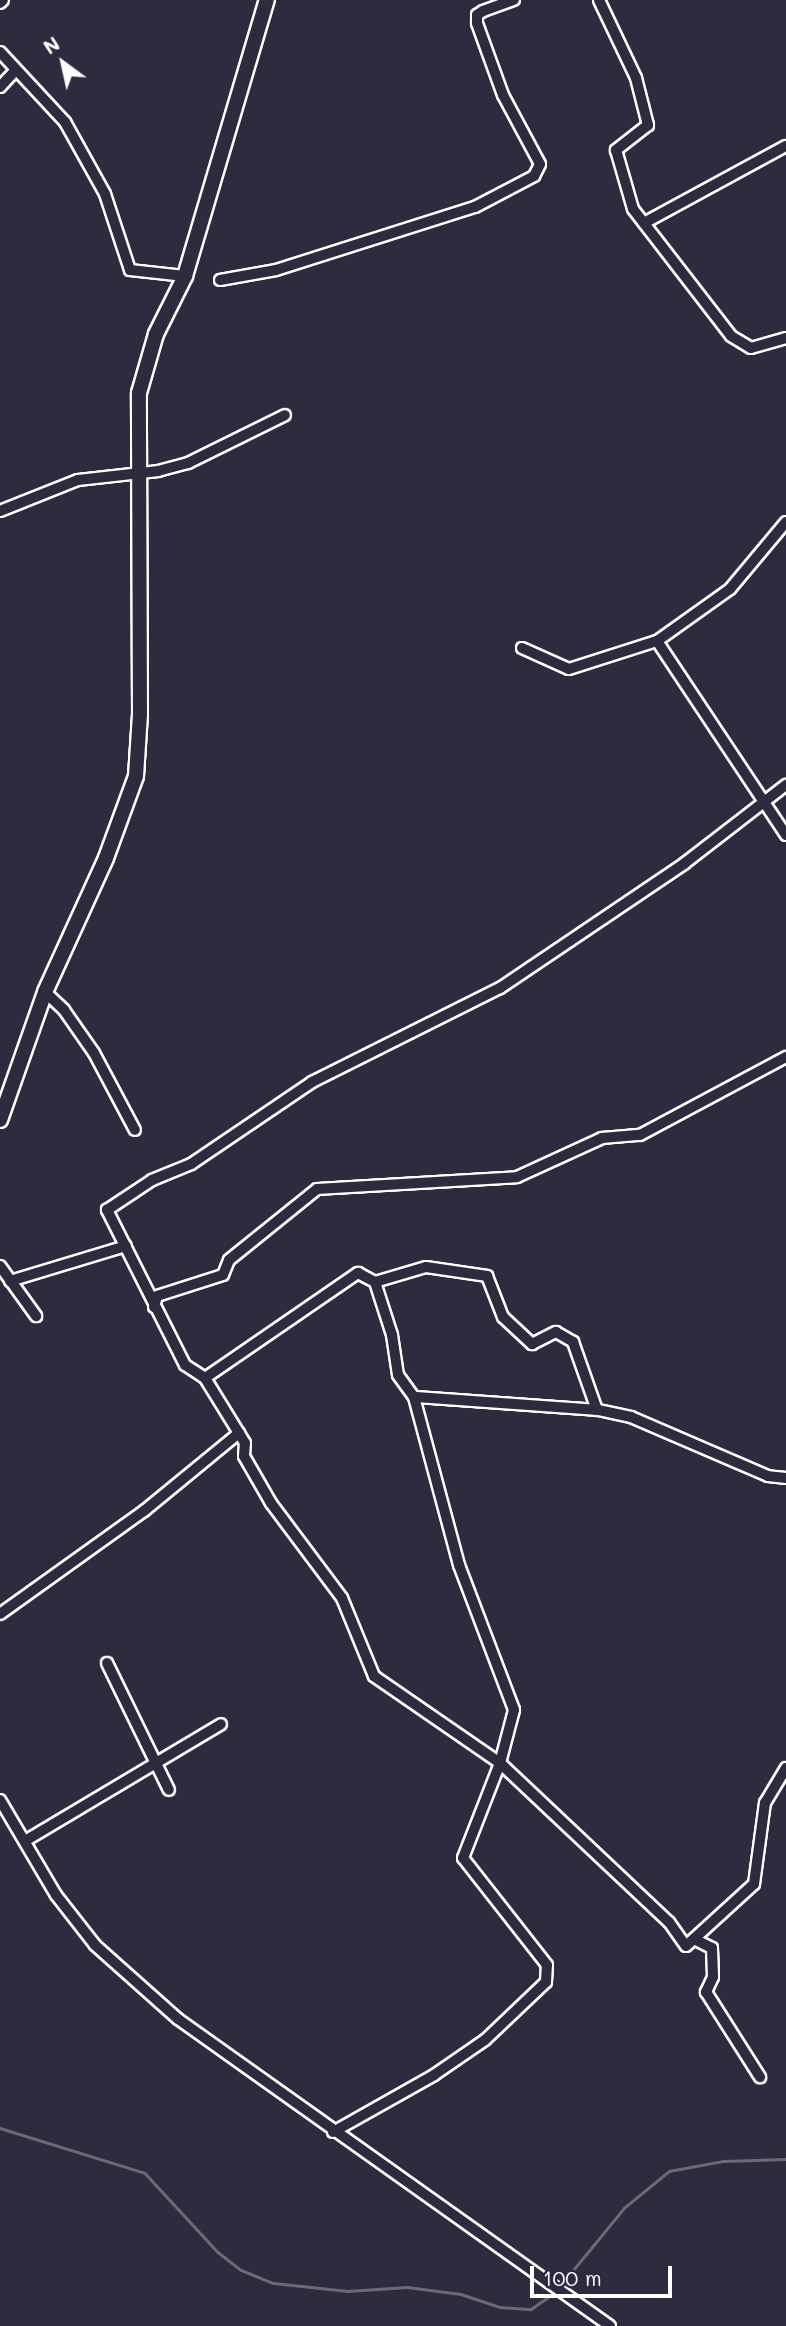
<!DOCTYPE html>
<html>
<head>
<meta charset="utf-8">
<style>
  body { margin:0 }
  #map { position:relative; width:786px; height:2326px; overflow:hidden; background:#2f2a3d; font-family:Mali,sans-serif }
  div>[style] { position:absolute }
  .stream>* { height:2.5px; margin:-1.25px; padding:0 1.25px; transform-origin:1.25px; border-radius:1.25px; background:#6d6a77 }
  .roads { filter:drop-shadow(2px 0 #fff) drop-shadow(-2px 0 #fff) drop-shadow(0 2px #fff) drop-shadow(0 -2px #fff) }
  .minor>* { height:10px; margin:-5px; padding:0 5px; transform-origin:5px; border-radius:5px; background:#2f2a3d }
  .secondary>* { height:14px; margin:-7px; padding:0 7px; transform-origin:7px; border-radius:7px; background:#2f2a3d }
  span { translate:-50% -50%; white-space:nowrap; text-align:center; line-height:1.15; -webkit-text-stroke:7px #2f2a3d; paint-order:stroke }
  .north { position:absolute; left:28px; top:28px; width:70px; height:70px; -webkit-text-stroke:5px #2f2a3d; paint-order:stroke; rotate:327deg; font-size:19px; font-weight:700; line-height:28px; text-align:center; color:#fff }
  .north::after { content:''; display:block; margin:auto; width:24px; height:32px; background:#fff; clip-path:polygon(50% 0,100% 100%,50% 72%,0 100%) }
  .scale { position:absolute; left:530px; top:2266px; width:142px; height:32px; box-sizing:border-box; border:4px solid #fff; border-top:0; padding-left:9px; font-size:21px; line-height:24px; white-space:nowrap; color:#fff; -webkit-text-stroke:5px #2f2a3d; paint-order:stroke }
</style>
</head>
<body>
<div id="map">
  <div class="stream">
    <div style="left:0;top:2128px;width:152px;rotate:17.2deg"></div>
    <div style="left:145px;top:2173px;width:108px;rotate:47.3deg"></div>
    <div style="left:218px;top:2252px;width:29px;rotate:38deg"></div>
    <div style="left:241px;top:2270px;width:35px;rotate:22deg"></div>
    <div style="left:274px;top:2283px;width:74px;rotate:6.2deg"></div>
    <div style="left:348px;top:2291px;width:59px;rotate:-3.9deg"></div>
    <div style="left:407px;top:2287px;width:54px;rotate:7.4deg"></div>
    <div style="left:461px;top:2294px;width:41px;rotate:18.4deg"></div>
    <div style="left:500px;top:2307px;width:31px;rotate:4deg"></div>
    <div style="left:531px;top:2309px;width:32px;rotate:-35deg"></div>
    <div style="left:561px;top:2285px;width:99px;rotate:-50.7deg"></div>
    <div style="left:624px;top:2208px;width:58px;rotate:-39.4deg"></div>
    <div style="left:669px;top:2171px;width:55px;rotate:-10.5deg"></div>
    <div style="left:723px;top:2161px;width:63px;rotate:-1.8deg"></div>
  </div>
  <div class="roads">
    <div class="minor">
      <div style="left:599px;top:0;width:86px;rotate:64.6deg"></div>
      <div style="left:636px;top:78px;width:49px;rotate:75.7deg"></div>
      <div style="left:648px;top:125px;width:41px;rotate:142deg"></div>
      <div style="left:616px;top:150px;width:61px;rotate:73.9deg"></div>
      <div style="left:633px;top:209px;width:160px;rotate:52.3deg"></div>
      <div style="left:731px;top:336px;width:23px;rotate:31deg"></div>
      <div style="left:751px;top:348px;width:36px;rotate:-16deg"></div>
      <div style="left:0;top:3px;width:4px;rotate:-45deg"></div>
      <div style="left:0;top:52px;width:96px;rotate:47.1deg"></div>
      <div style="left:65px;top:122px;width:82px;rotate:60.9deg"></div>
      <div style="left:105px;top:194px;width:80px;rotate:71.8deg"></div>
      <div style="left:130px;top:270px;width:55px;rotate:6.2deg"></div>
      <div style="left:0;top:87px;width:23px;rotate:-47deg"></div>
      <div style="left:644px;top:223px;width:162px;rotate:-28.5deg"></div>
      <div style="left:220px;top:280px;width:57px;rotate:-10.1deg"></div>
      <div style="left:276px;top:270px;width:209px;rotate:-17.6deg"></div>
      <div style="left:475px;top:207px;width:67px;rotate:-27.7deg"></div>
      <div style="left:534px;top:176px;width:13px;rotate:-63deg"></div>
      <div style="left:540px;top:164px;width:78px;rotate:-118.2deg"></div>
      <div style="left:503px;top:95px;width:77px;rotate:-109.9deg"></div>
      <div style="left:477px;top:23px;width:8px;rotate:-90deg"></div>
      <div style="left:477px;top:15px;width:7px;rotate:-34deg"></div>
      <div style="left:483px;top:11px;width:33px;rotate:-20deg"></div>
      <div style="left:0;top:511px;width:84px;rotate:-21.7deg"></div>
      <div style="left:78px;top:480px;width:81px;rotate:-6.4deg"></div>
      <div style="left:158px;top:471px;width:31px;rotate:-15deg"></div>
      <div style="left:188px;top:463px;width:108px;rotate:-26.3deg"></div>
      <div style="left:786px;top:522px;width:87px;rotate:129.9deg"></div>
      <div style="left:730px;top:589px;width:90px;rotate:144.5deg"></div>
      <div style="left:657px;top:641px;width:233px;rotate:56.4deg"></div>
      <div style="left:522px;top:648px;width:51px;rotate:24.1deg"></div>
      <div style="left:569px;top:669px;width:92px;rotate:-17.7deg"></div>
      <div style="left:45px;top:992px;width:26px;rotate:43deg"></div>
      <div style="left:64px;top:1010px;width:52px;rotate:55.1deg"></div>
      <div style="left:94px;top:1053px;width:87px;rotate:62deg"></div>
      <div style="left:0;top:1266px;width:62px;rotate:54.2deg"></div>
      <div style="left:10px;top:1281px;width:121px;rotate:-16.8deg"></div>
      <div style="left:375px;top:1282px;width:53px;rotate:-16.4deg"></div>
      <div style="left:426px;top:1267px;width:62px;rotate:8.4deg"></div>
      <div style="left:487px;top:1276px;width:44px;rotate:68.7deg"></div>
      <div style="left:503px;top:1317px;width:40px;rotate:43deg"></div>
      <div style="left:532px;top:1344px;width:27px;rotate:-27deg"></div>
      <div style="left:556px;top:1332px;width:20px;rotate:30deg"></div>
      <div style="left:573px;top:1342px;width:72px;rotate:70.6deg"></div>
      <div style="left:154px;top:1307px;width:11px;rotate:-75deg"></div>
      <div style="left:157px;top:1296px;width:69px;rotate:-17.7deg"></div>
      <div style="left:223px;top:1275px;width:16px;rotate:-68deg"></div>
      <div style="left:229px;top:1260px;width:113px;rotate:-38.9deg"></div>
      <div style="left:317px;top:1189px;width:200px;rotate:-3.4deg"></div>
      <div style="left:517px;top:1177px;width:94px;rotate:-24.6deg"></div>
      <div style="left:602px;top:1138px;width:38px;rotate:-5deg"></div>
      <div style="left:640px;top:1135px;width:166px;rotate:-28.1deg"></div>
      <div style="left:205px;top:1378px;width:186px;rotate:-34.5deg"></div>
      <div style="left:358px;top:1273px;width:19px;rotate:28deg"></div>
      <div style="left:375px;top:1282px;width:56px;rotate:72.2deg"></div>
      <div style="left:392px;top:1335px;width:40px;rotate:81.5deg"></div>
      <div style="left:398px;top:1375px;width:27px;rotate:54deg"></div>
      <div style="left:786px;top:1478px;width:18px;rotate:-174deg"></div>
      <div style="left:768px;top:1476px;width:149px;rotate:-156.7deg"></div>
      <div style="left:631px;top:1417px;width:35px;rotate:-168deg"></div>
      <div style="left:597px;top:1410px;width:183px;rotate:-175.9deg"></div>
      <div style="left:414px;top:1397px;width:174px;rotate:75deg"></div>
      <div style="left:459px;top:1565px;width:155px;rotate:69.2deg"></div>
      <div style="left:514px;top:1710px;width:55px;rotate:104.8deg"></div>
      <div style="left:500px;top:1763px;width:232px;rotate:43.3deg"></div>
      <div style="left:669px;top:1922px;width:29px;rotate:55deg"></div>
      <div style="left:686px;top:1946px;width:92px;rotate:-42.4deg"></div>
      <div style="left:754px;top:1884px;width:82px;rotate:-82.3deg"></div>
      <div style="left:765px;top:1803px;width:41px;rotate:-59deg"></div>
      <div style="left:0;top:1614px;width:177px;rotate:-35.6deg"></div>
      <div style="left:144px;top:1511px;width:123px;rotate:-39.4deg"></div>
      <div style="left:107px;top:1663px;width:141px;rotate:64deg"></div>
      <div style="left:0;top:1800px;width:110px;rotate:59.5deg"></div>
      <div style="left:56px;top:1895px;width:63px;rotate:52deg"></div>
      <div style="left:95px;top:1945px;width:111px;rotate:41.7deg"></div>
      <div style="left:178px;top:2019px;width:530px;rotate:35.4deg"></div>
      <div style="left:25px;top:1841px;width:228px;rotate:-30.8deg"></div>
      <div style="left:694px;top:1939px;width:20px;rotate:27deg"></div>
      <div style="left:712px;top:1948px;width:29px;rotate:88deg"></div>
      <div style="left:713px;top:1977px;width:17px;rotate:115deg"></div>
      <div style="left:706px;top:1992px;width:101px;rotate:57.6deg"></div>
      <div style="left:333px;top:2132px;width:116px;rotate:-29.4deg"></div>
      <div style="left:434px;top:2075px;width:62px;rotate:-34.5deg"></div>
      <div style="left:485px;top:2040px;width:84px;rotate:-43.6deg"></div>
      <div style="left:546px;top:1982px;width:17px;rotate:-87deg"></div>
      <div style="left:547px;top:1965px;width:136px;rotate:-128.1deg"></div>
      <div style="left:463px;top:1858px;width:102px;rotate:-68.7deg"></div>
      <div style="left:500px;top:1763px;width:153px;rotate:-145.4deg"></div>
      <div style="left:374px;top:1676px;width:84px;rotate:-112.3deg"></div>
      <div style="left:342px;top:1598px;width:119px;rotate:-126.8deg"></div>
      <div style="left:271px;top:1503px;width:54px;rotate:-119.9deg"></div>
      <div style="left:244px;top:1456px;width:13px;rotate:-86deg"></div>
      <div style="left:245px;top:1443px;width:76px;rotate:-121.6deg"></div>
      <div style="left:205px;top:1378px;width:24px;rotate:-147deg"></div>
      <div style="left:185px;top:1365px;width:174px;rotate:-116.7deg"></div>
      <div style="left:107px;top:1210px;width:54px;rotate:-33.7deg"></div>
      <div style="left:152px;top:1180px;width:42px;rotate:-22.3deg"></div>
      <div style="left:191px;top:1164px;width:146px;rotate:-34.1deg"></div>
      <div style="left:312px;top:1082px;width:210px;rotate:-26.6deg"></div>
      <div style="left:500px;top:988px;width:223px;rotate:-34deg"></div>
      <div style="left:685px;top:863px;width:128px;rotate:-37.7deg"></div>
    </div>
    <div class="secondary">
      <div style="left:0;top:1120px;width:136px;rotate:-70.6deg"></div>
      <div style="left:45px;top:992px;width:147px;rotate:-65.5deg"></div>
      <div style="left:106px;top:858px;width:87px;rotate:-69.9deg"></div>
      <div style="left:136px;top:776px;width:62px;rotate:-86.3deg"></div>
      <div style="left:140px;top:714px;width:321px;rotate:-90.2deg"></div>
      <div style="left:139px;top:393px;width:61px;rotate:-73.9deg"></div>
      <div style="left:156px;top:334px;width:65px;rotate:-63.4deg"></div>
      <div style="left:185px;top:276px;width:288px;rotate:-73.5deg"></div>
    </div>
  </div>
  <div class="north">N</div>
  <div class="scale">100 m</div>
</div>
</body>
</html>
